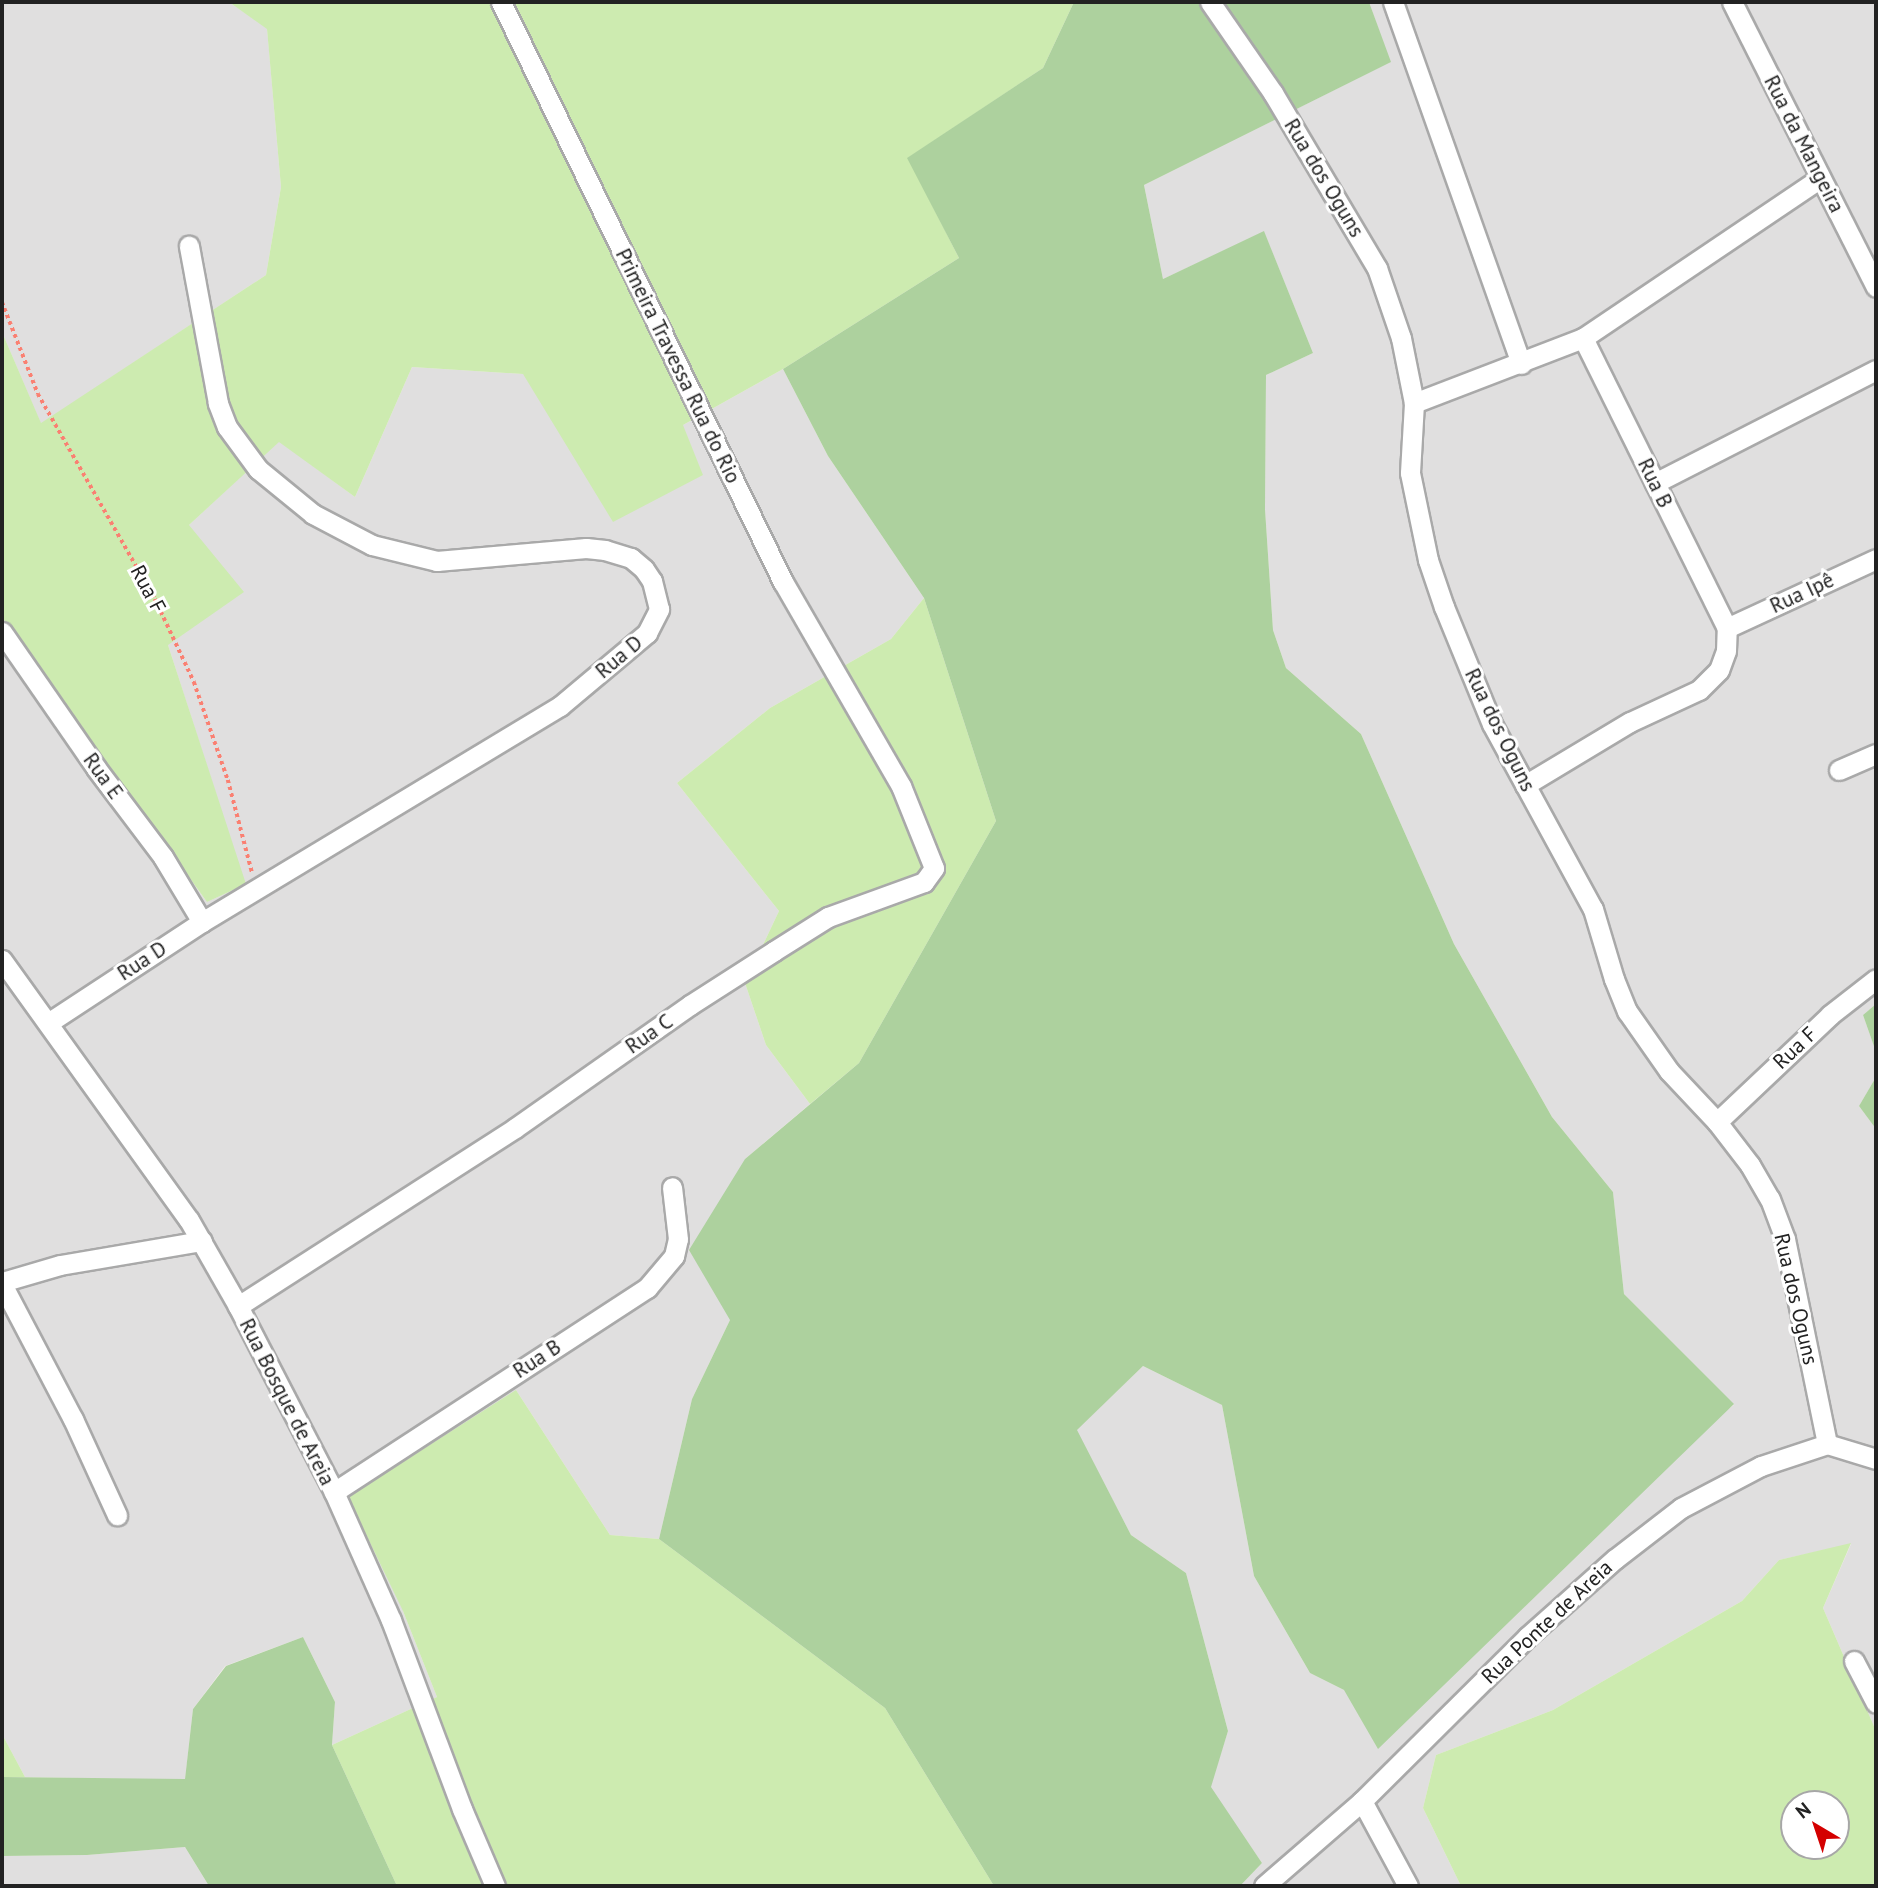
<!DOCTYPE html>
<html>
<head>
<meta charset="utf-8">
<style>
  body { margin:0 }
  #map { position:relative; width:1878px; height:1888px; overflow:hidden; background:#f2efe9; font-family:"PT Sans",sans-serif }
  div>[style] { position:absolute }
  .residential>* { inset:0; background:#e0dfdf }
  .grass>* { inset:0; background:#cdebb0 }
  .forest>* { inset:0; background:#add19e }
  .path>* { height:3.5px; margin-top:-1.75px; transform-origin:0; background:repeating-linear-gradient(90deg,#fa8072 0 3.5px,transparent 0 7px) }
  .roads { filter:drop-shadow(2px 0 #a9a9a9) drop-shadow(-2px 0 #a9a9a9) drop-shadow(0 2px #a9a9a9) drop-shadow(0 -2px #a9a9a9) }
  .minor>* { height:19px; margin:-9.5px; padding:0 9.5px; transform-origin:9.5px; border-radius:9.5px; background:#fff }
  span { translate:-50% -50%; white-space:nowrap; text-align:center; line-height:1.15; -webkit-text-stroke:6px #fff; paint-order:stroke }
  .street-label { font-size:21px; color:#222 }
  .frame { position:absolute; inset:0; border:4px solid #222; pointer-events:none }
  .north { position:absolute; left:1780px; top:1790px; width:70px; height:70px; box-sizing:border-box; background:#fff; border:2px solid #a7a7a7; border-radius:50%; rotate:321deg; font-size:19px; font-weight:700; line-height:28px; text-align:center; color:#222 }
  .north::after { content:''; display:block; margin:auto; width:24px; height:32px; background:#d40000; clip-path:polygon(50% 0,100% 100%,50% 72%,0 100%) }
</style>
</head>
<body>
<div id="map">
  <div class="residential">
    <div style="clip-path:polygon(2px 2px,229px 2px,267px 28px,281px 187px,266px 275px,41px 424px,2px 332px)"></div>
    <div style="clip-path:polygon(1369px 2px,1876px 2px,1876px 1004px,1863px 1015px,1876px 1052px,1876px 1077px,1859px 1106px,1876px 1129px,1876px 1731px,1823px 1608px,1851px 1544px,1779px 1560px,1742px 1601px,1553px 1710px,1436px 1755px,1423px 1808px,1461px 1886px,1240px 1886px,1262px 1863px,1210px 1787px,1228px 1731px,1186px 1573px,1131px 1535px,1076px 1430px,1143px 1366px,1222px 1405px,1254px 1576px,1310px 1673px,1344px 1690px,1734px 1405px,1624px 1294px,1613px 1192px,1552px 1117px,1454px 944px,1361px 734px,1286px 668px,1273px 630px,1265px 509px,1266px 375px,1313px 353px,1264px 232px,1163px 279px,1144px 185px,1390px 62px)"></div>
    <div style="clip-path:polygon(412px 367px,523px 374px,683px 425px,783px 369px,828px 456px,924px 598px,891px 639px,770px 708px,677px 783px,779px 911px,745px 983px,766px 1045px,810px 1104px,745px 1159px,730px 1320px,692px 1399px,659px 1539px,610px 1535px,516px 1390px,403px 1611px,437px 1697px,332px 1745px,335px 1702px,303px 1637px,225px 1666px,193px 1709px,185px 1780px,25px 1777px,2px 1734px,2px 617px,207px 902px,245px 884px,168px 645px,189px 525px,279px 441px,355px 497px)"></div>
    <div style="clip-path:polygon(185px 1847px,209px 1886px,2px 1886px,2px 1856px,87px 1855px)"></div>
  </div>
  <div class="grass">
    <div style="clip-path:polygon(229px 2px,1074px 2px,1043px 68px,908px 158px,959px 258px,783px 369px,683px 425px,703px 475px,613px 522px,523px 374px,412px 367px,355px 497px,279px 442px,189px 525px,244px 592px,168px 645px,246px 884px,207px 902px,2px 617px,2px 332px,41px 423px,266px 275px,281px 187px,267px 29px)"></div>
    <div style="clip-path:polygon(924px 598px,996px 821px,859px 1063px,810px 1104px,766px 1045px,745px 983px,779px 911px,677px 783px,770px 708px,891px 639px)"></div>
    <div style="clip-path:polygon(516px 1390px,610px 1535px,659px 1539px,885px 1708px,994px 1886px,397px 1886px,332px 1745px,437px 1697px,403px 1611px,348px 1497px)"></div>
    <div style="clip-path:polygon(evenodd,1851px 1543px,1823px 1608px,1876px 1731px,1876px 1886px,1461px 1886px,1423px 1808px,1436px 1755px,1553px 1710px,1742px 1601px,1779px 1560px,1851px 1543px,1794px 1804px,1836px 1804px,1836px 1846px,1794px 1846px,1794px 1804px)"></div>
    <div style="clip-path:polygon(2px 1734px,25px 1777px,2px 1777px)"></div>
  </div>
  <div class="forest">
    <div style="clip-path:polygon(1074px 2px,1369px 2px,1391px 62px,1144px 185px,1163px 279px,1264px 231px,1313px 353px,1266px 375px,1265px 509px,1273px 630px,1286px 668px,1361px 734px,1454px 944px,1552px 1117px,1613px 1192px,1624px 1294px,1734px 1404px,1378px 1749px,1344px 1690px,1310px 1673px,1254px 1576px,1222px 1405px,1143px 1366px,1077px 1430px,1131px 1535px,1186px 1573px,1228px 1731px,1211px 1787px,1262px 1863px,1240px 1886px,994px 1886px,885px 1708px,659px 1539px,692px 1399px,730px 1320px,689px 1250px,745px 1159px,859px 1063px,996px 821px,924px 598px,828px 456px,783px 369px,959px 258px,907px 158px,1043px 68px)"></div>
    <div style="clip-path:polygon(1876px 1004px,1876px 1052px,1863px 1015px)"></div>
    <div style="clip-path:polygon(1876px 1077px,1876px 1129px,1859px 1106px)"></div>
    <div style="clip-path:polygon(303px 1637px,335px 1702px,332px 1745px,397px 1886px,209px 1886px,185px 1847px,87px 1855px,2px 1856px,2px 1777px,185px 1779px,193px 1709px,226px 1666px)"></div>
  </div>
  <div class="path">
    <div style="left:2px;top:302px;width:99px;rotate:68.6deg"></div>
    <div style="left:38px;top:394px;width:236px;rotate:60.3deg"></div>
    <div style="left:155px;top:599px;width:92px;rotate:64.8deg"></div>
    <div style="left:194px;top:682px;width:104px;rotate:70.9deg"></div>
    <div style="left:228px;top:780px;width:95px;rotate:75.4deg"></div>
  </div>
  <div class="roads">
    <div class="minor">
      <div style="left:1210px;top:2px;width:111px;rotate:55.3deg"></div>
      <div style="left:1273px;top:93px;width:204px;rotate:59.3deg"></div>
      <div style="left:1377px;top:268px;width:74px;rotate:71.1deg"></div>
      <div style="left:1401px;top:338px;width:66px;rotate:78.7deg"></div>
      <div style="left:1414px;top:403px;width:70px;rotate:93.3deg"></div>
      <div style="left:1410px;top:473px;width:89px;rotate:78.3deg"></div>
      <div style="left:1428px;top:560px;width:50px;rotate:71.2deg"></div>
      <div style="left:1444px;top:607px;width:126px;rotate:67.7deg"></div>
      <div style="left:1492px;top:724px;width:211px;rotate:61.4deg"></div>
      <div style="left:1593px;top:909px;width:73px;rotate:73.3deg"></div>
      <div style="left:1614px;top:979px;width:35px;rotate:68deg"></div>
      <div style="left:1627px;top:1011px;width:73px;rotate:55deg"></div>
      <div style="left:1669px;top:1071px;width:70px;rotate:46.7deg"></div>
      <div style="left:1717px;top:1122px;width:54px;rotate:52.5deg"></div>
      <div style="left:1750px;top:1165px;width:39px;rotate:60deg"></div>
      <div style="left:1770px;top:1199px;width:43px;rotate:69.4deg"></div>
      <div style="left:1785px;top:1239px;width:209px;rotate:78.4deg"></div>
      <div style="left:1393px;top:2px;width:384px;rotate:70.5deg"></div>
      <div style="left:1732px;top:2px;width:319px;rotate:63.2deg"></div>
      <div style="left:1583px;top:338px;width:324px;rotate:63.6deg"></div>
      <div style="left:1414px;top:403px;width:181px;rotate:-21deg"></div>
      <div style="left:1583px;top:338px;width:286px;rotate:-34deg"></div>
      <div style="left:1655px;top:483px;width:248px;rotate:-27.1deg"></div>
      <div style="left:1727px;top:628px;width:164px;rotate:-24.8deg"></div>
      <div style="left:2px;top:632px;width:165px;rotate:55.3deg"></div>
      <div style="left:96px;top:768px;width:111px;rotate:53deg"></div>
      <div style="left:163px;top:857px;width:76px;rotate:59deg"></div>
      <div style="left:1839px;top:770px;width:40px;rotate:-23.4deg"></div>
      <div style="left:1525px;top:785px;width:122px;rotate:-31deg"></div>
      <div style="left:1630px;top:722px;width:76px;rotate:-24.9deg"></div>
      <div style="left:1699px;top:690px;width:28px;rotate:-45deg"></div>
      <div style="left:1719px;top:670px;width:20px;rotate:-70deg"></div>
      <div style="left:1726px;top:651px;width:23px;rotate:-88deg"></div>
      <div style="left:2px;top:960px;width:320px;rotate:54.3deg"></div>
      <div style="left:189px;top:1220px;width:99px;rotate:60.3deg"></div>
      <div style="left:238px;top:1306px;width:209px;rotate:62.7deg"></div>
      <div style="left:334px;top:1492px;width:140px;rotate:66deg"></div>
      <div style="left:391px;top:1620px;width:202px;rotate:69.4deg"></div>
      <div style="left:462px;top:1809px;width:84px;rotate:66.8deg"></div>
      <div style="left:48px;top:1023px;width:184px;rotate:-33.3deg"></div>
      <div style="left:202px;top:922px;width:418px;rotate:-31.1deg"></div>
      <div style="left:560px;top:706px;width:114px;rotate:-40deg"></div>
      <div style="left:647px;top:633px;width:27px;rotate:-63deg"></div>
      <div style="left:659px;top:609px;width:29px;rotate:-104deg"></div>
      <div style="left:652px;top:581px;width:14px;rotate:-124deg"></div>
      <div style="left:644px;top:569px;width:17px;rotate:-140deg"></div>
      <div style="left:631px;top:558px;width:27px;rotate:-163deg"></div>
      <div style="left:605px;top:550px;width:19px;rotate:-174deg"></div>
      <div style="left:586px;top:548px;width:150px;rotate:175deg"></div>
      <div style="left:437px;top:561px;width:67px;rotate:-166.2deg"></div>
      <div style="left:372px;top:545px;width:67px;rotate:-152.3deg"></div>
      <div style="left:313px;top:514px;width:71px;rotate:-140.7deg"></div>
      <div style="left:258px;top:469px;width:52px;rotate:-126.4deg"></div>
      <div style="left:227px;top:427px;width:26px;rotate:-111deg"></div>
      <div style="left:218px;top:403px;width:160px;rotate:-100.5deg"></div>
      <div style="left:1717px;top:1122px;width:156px;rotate:-43.4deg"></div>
      <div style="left:1830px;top:1015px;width:58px;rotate:-38deg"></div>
      <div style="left:2px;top:1282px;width:60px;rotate:-16.3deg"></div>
      <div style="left:60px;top:1265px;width:144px;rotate:-9.6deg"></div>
      <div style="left:2px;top:1284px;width:153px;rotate:62.3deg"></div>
      <div style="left:73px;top:1419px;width:106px;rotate:65.4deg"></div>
      <div style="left:238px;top:1306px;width:329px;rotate:-32.7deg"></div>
      <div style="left:515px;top:1128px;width:214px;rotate:-35.1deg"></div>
      <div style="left:690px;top:1005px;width:100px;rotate:-32.7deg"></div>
      <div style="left:774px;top:951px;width:64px;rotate:-32.2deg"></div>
      <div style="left:828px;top:917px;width:102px;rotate:-20deg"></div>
      <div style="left:924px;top:882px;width:17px;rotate:-54deg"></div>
      <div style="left:934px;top:868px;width:88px;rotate:-111.9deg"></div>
      <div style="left:901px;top:786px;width:236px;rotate:-120deg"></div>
      <div style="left:783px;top:582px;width:645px;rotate:-115.93deg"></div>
      <div style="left:334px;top:1492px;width:374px;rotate:-33.1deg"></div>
      <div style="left:647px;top:1288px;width:42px;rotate:-49.8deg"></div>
      <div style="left:674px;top:1256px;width:17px;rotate:-77deg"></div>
      <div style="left:678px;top:1239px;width:52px;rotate:-96.6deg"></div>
      <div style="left:1854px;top:1661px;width:47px;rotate:62.4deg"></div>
      <div style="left:1362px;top:1801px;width:97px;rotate:61.6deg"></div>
      <div style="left:1264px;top:1886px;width:130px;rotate:-40.9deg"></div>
      <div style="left:1362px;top:1801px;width:233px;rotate:-44.8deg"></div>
      <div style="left:1527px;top:1637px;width:118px;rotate:-41.6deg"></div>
      <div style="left:1615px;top:1559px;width:83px;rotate:-37.7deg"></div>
      <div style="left:1681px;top:1508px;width:90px;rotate:-27.7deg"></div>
      <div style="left:1761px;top:1466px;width:70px;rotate:-18.4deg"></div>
      <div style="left:1827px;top:1444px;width:51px;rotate:17deg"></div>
    </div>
  </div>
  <div class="street-label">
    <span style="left:1804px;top:144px;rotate:63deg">Rua da Mangeira</span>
    <span style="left:1324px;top:178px;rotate:59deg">Rua dos Oguns</span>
    <span style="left:678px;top:366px;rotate:64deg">Primeira Travessa Rua do Rio</span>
    <span style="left:1655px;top:483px;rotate:64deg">Rua B</span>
    <span style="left:148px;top:589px;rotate:62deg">Rua F</span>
    <span style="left:1802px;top:593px;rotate:-25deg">Rua Ipê</span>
    <span style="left:619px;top:657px;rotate:-40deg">Rua D</span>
    <span style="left:1500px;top:730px;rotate:64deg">Rua dos Oguns</span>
    <span style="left:103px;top:776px;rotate:54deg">Rua E</span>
    <span style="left:142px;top:961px;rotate:-33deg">Rua D</span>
    <span style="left:649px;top:1034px;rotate:-35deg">Rua C</span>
    <span style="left:1795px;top:1048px;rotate:-43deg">Rua F</span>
    <span style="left:1796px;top:1299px;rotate:77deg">Rua dos Oguns</span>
    <span style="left:537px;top:1359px;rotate:-33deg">Rua B</span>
    <span style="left:287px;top:1402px;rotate:63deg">Rua Bosque de Areia</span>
    <span style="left:1547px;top:1622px;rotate:-43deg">Rua Ponte de Areia</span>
  </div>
  <div class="frame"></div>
  <div class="north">N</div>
</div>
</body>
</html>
